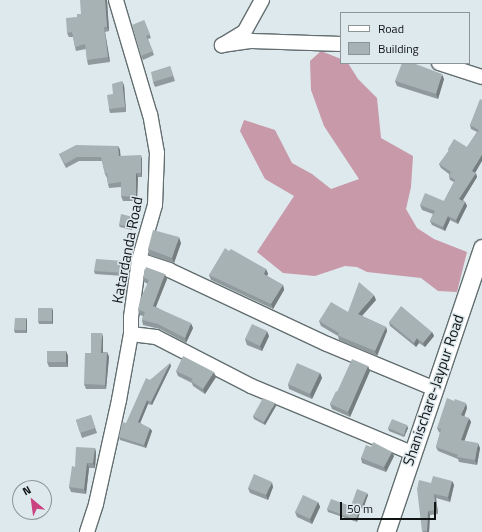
<!DOCTYPE html>
<html>
<head>
<meta charset="utf-8">
<style>
  body { margin:0 }
  #map { position:relative; width:482px; height:532px; overflow:hidden; background:#dee9ed; font-family:"Titillium Web",sans-serif }
  div>[style] { position:absolute }
  .forest>* { inset:0; background:#c799a9 }
  .roads { filter:drop-shadow(1px 0 #636e70) drop-shadow(-1px 0 #636e70) drop-shadow(0 1px #636e70) drop-shadow(0 -1px #636e70) }
  .minor>* { height:14px; margin:-7px; padding:0 7px; transform-origin:7px; border-radius:7px; background:#fff }
  .tertiary>* { height:17px; margin:-8.5px; padding:0 8.5px; transform-origin:8.5px; border-radius:8.5px; background:#fff }
  .wall>* { inset:0; background:#90999c }
  .shaded-wall>* { inset:0; background:#757d7f }
  .building>* { inset:0; background:#a7b2b5 }
  span { translate:-50% -50%; white-space:nowrap; text-align:center; line-height:1.15; -webkit-text-stroke:3px #dee9ed; paint-order:stroke }
  .street-label { font-size:15px; color:#101415 }
  .legend { position:absolute; left:340px; top:12px; width:130px; height:52px; box-sizing:border-box; background:#dee9ed; border:1px solid #8c9497; margin:0; padding:5px 7px; list-style:none; font-size:12px; color:#101415 }
  .legend li { display:flex; align-items:center; gap:8px; height:20px }
  .legend b { width:20px; border:1px solid #8c9497 }
  .north { position:absolute; left:12px; top:480px; width:40px; height:40px; box-sizing:border-box; background:#dee9ed; border:1px solid #8c9497; border-radius:50%; rotate:331deg; font-size:11px; font-weight:700; line-height:16px; text-align:center; color:#101415 }
  .north::after { content:''; display:block; margin:auto; width:14px; height:18px; background:#ca4280; clip-path:polygon(50% 0,100% 100%,50% 72%,0 100%) }
  .scale { position:absolute; left:340px; top:502px; width:96px; height:18px; box-sizing:border-box; border:2px solid #101415; border-top:0; padding-left:5px; font-size:12px; line-height:14px; white-space:nowrap; color:#101415; -webkit-text-stroke:3px #dee9ed; paint-order:stroke }
</style>
</head>
<body>
<div id="map">
  <div class="forest">
    <div style="clip-path:polygon(321px 51px,341px 59px,341px 63px,348px 63px,358px 79px,377px 98px,381px 138px,413px 156px,411px 187px,406px 209px,417px 228px,434px 239px,467px 252px,457px 292px,438px 291px,421px 278px,367px 272px,357px 267px,345px 266px,315px 276px,283px 273px,257px 252px,294px 196px,265px 179px,240px 131px,244px 120px,275px 130px,292px 163px,312px 174px,331px 189px,359px 179px,324px 126px,311px 90px,310px 61px)"></div>
  </div>
  <div class="roads">
    <div class="minor">
      <div style="left:262px;top:0;width:37px;rotate:119deg"></div>
      <div style="left:244px;top:32px;width:26px;rotate:149deg"></div>
      <div style="left:222px;top:45px;width:30px;rotate:-8deg"></div>
      <div style="left:252px;top:41px;width:89px;rotate:1.9deg"></div>
      <div style="left:439px;top:63px;width:45px;rotate:18deg"></div>
      <div style="left:139px;top:260px;width:32px;rotate:18deg"></div>
      <div style="left:169px;top:270px;width:174px;rotate:25.1deg"></div>
      <div style="left:327px;top:344px;width:117px;rotate:22.6deg"></div>
      <div style="left:131px;top:334px;width:25px;rotate:7deg"></div>
      <div style="left:156px;top:337px;width:107px;rotate:27.3deg"></div>
      <div style="left:251px;top:386px;width:174px;rotate:22.6deg"></div>
      <div style="left:87px;top:532px;width:29px;rotate:-72deg"></div>
      <div style="left:96px;top:504px;width:107px;rotate:-77.5deg"></div>
      <div style="left:119px;top:400px;width:67px;rotate:-79.7deg"></div>
      <div style="left:131px;top:334px;width:17px;rotate:-90deg"></div>
      <div style="left:131px;top:317px;width:58px;rotate:-82deg"></div>
      <div style="left:139px;top:260px;width:57px;rotate:-73.8deg"></div>
      <div style="left:155px;top:205px;width:52px;rotate:-87.8deg"></div>
      <div style="left:157px;top:153px;width:39px;rotate:-100deg"></div>
      <div style="left:150px;top:115px;width:120px;rotate:-106.5deg"></div>
    </div>
    <div class="tertiary">
      <div style="left:386px;top:532px;width:300px;rotate:-71.3deg"></div>
    </div>
  </div>
  <div class="wall">
    <div style="clip-path:polygon(107px 0,109px 31px,105px 32px,110px 62px,88px 65px,87px 60px,86px 49px,76px 51px,75px 47px,73px 37px,69px 37px,67px 33px,77px 17px,81px 14px)"></div>
    <div style="clip-path:polygon(144px 20px,151px 38px,148px 39px,154px 55px,143px 60px,141px 56px)"></div>
    <div style="clip-path:polygon(170px 66px,175px 81px,155px 87px,153px 82px)"></div>
    <div style="clip-path:polygon(444px 79px,438px 99px,397px 86px,395px 81px)"></div>
    <div style="clip-path:polygon(124px 85px,126px 112px,110px 113px,109px 109px,113px 94px)"></div>
    <div style="clip-path:polygon(482px 100px,475px 173px,477px 177px,463px 200px,465px 202px,467px 206px,458px 224px,450px 220px,445px 231px,432px 225px,430px 221px,433px 214px,422px 210px,420px 205px,444px 201px,454px 182px,450px 180px,449px 176px,449px 174px,441px 168px,439px 164px,449px 151px,448px 149px,467px 147px,477px 132px,471px 129px,470px 125px)"></div>
    <div style="clip-path:polygon(118px 146px,120px 150px,120px 156px,142px 159px,142px 177px,138px 177px,137px 201px,123px 201px,121px 196px,121px 187px,109px 188px,108px 184px,107px 178px,105px 174px,102px 161px,79px 161px,66px 168px,59px 154px)"></div>
    <div style="clip-path:polygon(133px 217px,134px 219px,132px 230px,120px 227px,119px 225px)"></div>
    <div style="clip-path:polygon(181px 243px,174px 263px,149px 255px,148px 249px)"></div>
    <div style="clip-path:polygon(229px 251px,266px 269px,268px 274px,267px 276px,283px 285px,284px 290px,273px 309px,211px 280px,209px 275px)"></div>
    <div style="clip-path:polygon(125px 264px,124px 276px,95px 274px,94px 271px)"></div>
    <div style="clip-path:polygon(143px 277px,167px 279px,156px 307px,193px 328px,186px 343px,160px 329px,143px 325px,142px 320px,143px 316px,140px 315px,138px 310px,148px 284px,144px 282px)"></div>
    <div style="clip-path:polygon(376px 300px,362px 316px,386px 327px,387px 331px,377px 356px,341px 341px,339px 340px,338px 336px,321px 326px,319px 321px,348px 312px)"></div>
    <div style="clip-path:polygon(52px 308px,53px 311px,53px 324px,39px 324px,38px 321px)"></div>
    <div style="clip-path:polygon(26px 318px,27px 320px,27px 333px,15px 333px,14px 330px)"></div>
    <div style="clip-path:polygon(389px 322px,432px 332px,434px 336px,425px 347px,419px 343px,416px 347px,390px 326px)"></div>
    <div style="clip-path:polygon(269px 336px,262px 351px,247px 345px,245px 339px)"></div>
    <div style="clip-path:polygon(103px 337px,103px 352px,107px 352px,109px 357px,106px 389px,86px 389px,84px 384px,91px 353px)"></div>
    <div style="clip-path:polygon(66px 351px,68px 356px,68px 367px,49px 367px,47px 362px)"></div>
    <div style="clip-path:polygon(171px 366px,152px 405px,148px 404px,140px 423px,152px 431px,146px 448px,120px 440px,119px 437px,150px 380px)"></div>
    <div style="clip-path:polygon(368px 366px,370px 371px,350px 417px,332px 409px,330px 404px,337px 392px)"></div>
    <div style="clip-path:polygon(176px 371px,216px 377px,205px 394px,193px 386px,192px 383px,178px 376px)"></div>
    <div style="clip-path:polygon(320px 373px,322px 378px,312px 399px,289px 389px,288px 384px)"></div>
    <div style="clip-path:polygon(276px 406px,265px 425px,254px 419px,253px 416px)"></div>
    <div style="clip-path:polygon(467px 408px,464px 416px,471px 422px,464px 441px,480px 448px,477px 465px,459px 462px,458px 459px,438px 451px,436px 447px,440px 433px,439px 432px,437px 428px)"></div>
    <div style="clip-path:polygon(91px 415px,97px 433px,82px 438px,76px 420px)"></div>
    <div style="clip-path:polygon(388px 428px,408px 428px,404px 437px,389px 431px)"></div>
    <div style="clip-path:polygon(371px 447px,392px 452px,394px 456px,386px 472px,362px 463px,361px 458px)"></div>
    <div style="clip-path:polygon(95px 448px,96px 453px,95px 468px,89px 468px,86px 494px,71px 492px,69px 487px,75px 467px)"></div>
    <div style="clip-path:polygon(452px 481px,454px 485px,450px 502px,436px 498px,438px 514px,430px 515px,429px 532px,423px 532px,422px 531px,431px 483px)"></div>
    <div style="clip-path:polygon(273px 487px,268px 500px,250px 493px,248px 488px)"></div>
    <div style="clip-path:polygon(368px 495px,363px 509px,353px 505px,352px 503px)"></div>
    <div style="clip-path:polygon(318px 502px,320px 507px,312px 524px,297px 517px,295px 512px)"></div>
    <div style="clip-path:polygon(327px 509px,360px 512px,357px 522px,328px 512px)"></div>
  </div>
  <div class="shaded-wall">
    <div style="clip-path:polygon(105px 0,107px 0,109px 31px,107px 27px)"></div>
    <div style="clip-path:polygon(104px 27px,105px 32px,110px 62px,108px 57px)"></div>
    <div style="clip-path:polygon(442px 74px,444px 79px,438px 99px,436px 94px)"></div>
    <div style="clip-path:polygon(122px 81px,124px 85px,126px 112px,125px 107px)"></div>
    <div style="clip-path:polygon(118px 146px,120px 150px,121px 160px,119px 156px)"></div>
    <div style="clip-path:polygon(482px 154px,482px 161px,474px 175px,472px 171px)"></div>
    <div style="clip-path:polygon(141px 155px,142px 159px,142px 177px,141px 173px)"></div>
    <div style="clip-path:polygon(136px 173px,138px 177px,137px 201px,136px 197px)"></div>
    <div style="clip-path:polygon(476px 173px,477px 177px,461px 203px,459px 199px)"></div>
    <div style="clip-path:polygon(465px 202px,467px 206px,458px 224px,456px 220px)"></div>
    <div style="clip-path:polygon(448px 216px,450px 220px,445px 231px,443px 227px)"></div>
    <div style="clip-path:polygon(133px 217px,134px 219px,132px 230px,131px 227px)"></div>
    <div style="clip-path:polygon(179px 237px,181px 243px,174px 263px,172px 258px)"></div>
    <div style="clip-path:polygon(124px 261px,125px 264px,124px 276px)"></div>
    <div style="clip-path:polygon(266px 269px,268px 274px,265px 279px,264px 274px)"></div>
    <div style="clip-path:polygon(165px 274px,167px 279px,154px 311px,153px 306px)"></div>
    <div style="clip-path:polygon(283px 285px,284px 290px,273px 309px,271px 304px)"></div>
    <div style="clip-path:polygon(374px 295px,376px 300px,359px 319px,358px 314px)"></div>
    <div style="clip-path:polygon(52px 308px,53px 311px,53px 324px,52px 321px)"></div>
    <div style="clip-path:polygon(26px 318px,27px 320px,27px 333px,26px 330px)"></div>
    <div style="clip-path:polygon(191px 323px,193px 328px,186px 343px,185px 338px)"></div>
    <div style="clip-path:polygon(386px 327px,387px 331px,377px 356px,375px 351px)"></div>
    <div style="clip-path:polygon(267px 331px,269px 336px,262px 351px,260px 346px)"></div>
    <div style="clip-path:polygon(432px 332px,434px 336px,425px 347px,423px 343px)"></div>
    <div style="clip-path:polygon(102px 333px,103px 337px,103px 357px,101px 353px)"></div>
    <div style="clip-path:polygon(417px 338px,419px 343px,416px 347px,414px 343px)"></div>
    <div style="clip-path:polygon(66px 351px,68px 356px,68px 367px,66px 362px)"></div>
    <div style="clip-path:polygon(107px 352px,109px 357px,106px 389px,105px 385px)"></div>
    <div style="clip-path:polygon(170px 363px,171px 366px,152px 405px,151px 402px)"></div>
    <div style="clip-path:polygon(368px 366px,370px 371px,350px 417px,348px 412px)"></div>
    <div style="clip-path:polygon(214px 372px,216px 377px,205px 394px,203px 389px)"></div>
    <div style="clip-path:polygon(320px 373px,322px 378px,312px 399px,310px 394px)"></div>
    <div style="clip-path:polygon(147px 400px,148px 404px,139px 426px,138px 422px)"></div>
    <div style="clip-path:polygon(275px 403px,276px 406px,265px 425px,264px 422px)"></div>
    <div style="clip-path:polygon(466px 403px,467px 408px,463px 420px,461px 415px)"></div>
    <div style="clip-path:polygon(469px 418px,471px 422px,463px 445px,461px 440px)"></div>
    <div style="clip-path:polygon(407px 425px,408px 428px,404px 437px,404px 435px)"></div>
    <div style="clip-path:polygon(150px 428px,152px 431px,146px 448px,144px 445px)"></div>
    <div style="clip-path:polygon(478px 443px,480px 448px,477px 465px,475px 460px)"></div>
    <div style="clip-path:polygon(95px 448px,96px 453px,95px 468px,93px 463px)"></div>
    <div style="clip-path:polygon(392px 452px,394px 456px,386px 472px,384px 467px)"></div>
    <div style="clip-path:polygon(87px 463px,89px 468px,86px 494px,84px 489px)"></div>
    <div style="clip-path:polygon(452px 481px,454px 485px,450px 502px,448px 497px)"></div>
    <div style="clip-path:polygon(272px 482px,273px 487px,268px 500px,266px 495px)"></div>
    <div style="clip-path:polygon(367px 493px,368px 495px,363px 509px,362px 506px)"></div>
    <div style="clip-path:polygon(434px 494px,436px 498px,438px 514px,436px 510px)"></div>
    <div style="clip-path:polygon(318px 502px,320px 507px,312px 524px,310px 519px)"></div>
    <div style="clip-path:polygon(359px 509px,360px 512px,357px 522px,356px 520px)"></div>
    <div style="clip-path:polygon(428px 511px,430px 515px,429px 532px,427px 532px,427px 531px)"></div>
  </div>
  <div class="building">
    <div style="clip-path:polygon(80px 0,105px 0,107px 27px,104px 27px,108px 57px,87px 60px,85px 44px,75px 47px,72px 32px,67px 33px,66px 18px,77px 17px,77px 14px,81px 14px)"></div>
    <div style="clip-path:polygon(144px 20px,150px 34px,146px 36px,153px 51px,141px 56px,132px 25px)"></div>
    <div style="clip-path:polygon(402px 63px,413px 63px,442px 74px,436px 94px,395px 81px)"></div>
    <div style="clip-path:polygon(170px 66px,173px 76px,153px 82px,151px 72px)"></div>
    <div style="clip-path:polygon(122px 81px,125px 107px,109px 109px,107px 95px,113px 94px,112px 84px)"></div>
    <div style="clip-path:polygon(480px 99px,482px 100px,482px 154px,472px 171px,476px 173px,459px 199px,465px 202px,456px 220px,448px 216px,443px 227px,430px 221px,435px 211px,420px 205px,425px 193px,444px 201px,455px 180px,449px 176px,451px 172px,439px 164px,449px 150px,448px 149px,454px 139px,467px 147px,479px 130px,470px 125px)"></div>
    <div style="clip-path:polygon(76px 145px,118px 146px,119px 156px,141px 155px,141px 173px,136px 173px,136px 197px,121px 196px,121px 182px,108px 184px,107px 173px,105px 174px,101px 157px,77px 157px,65px 164px,59px 154px)"></div>
    <div style="clip-path:polygon(121px 214px,133px 217px,131px 227px,119px 225px)"></div>
    <div style="clip-path:polygon(153px 230px,179px 237px,172px 258px,148px 249px)"></div>
    <div style="clip-path:polygon(225px 248px,229px 251px,231px 249px,266px 269px,264px 274px,283px 285px,271px 304px,209px 275px)"></div>
    <div style="clip-path:polygon(96px 259px,124px 261px,124px 273px,94px 271px)"></div>
    <div style="clip-path:polygon(146px 267px,165px 274px,153px 306px,191px 323px,185px 338px,158px 324px,142px 320px,145px 312px,138px 310px,140px 300px,149px 280px,143px 277px)"></div>
    <div style="clip-path:polygon(359px 282px,374px 295px,358px 314px,386px 327px,375px 351px,339px 336px,338px 335px,339px 333px,319px 321px,331px 302px,348px 312px)"></div>
    <div style="clip-path:polygon(401px 306px,432px 332px,423px 343px,417px 338px,414px 343px,389px 322px)"></div>
    <div style="clip-path:polygon(38px 308px,52px 308px,52px 321px,38px 321px)"></div>
    <div style="clip-path:polygon(15px 318px,26px 318px,26px 330px,14px 330px)"></div>
    <div style="clip-path:polygon(252px 324px,267px 331px,260px 346px,245px 339px)"></div>
    <div style="clip-path:polygon(91px 333px,102px 333px,101px 353px,107px 352px,105px 385px,84px 384px,85px 353px,91px 353px)"></div>
    <div style="clip-path:polygon(47px 351px,66px 351px,66px 362px,47px 362px)"></div>
    <div style="clip-path:polygon(183px 356px,214px 372px,203px 389px,191px 381px,193px 379px,176px 371px)"></div>
    <div style="clip-path:polygon(352px 359px,368px 366px,348px 412px,330px 404px,336px 391px,337px 392px)"></div>
    <div style="clip-path:polygon(170px 363px,151px 402px,147px 400px,138px 422px,150px 428px,144px 445px,119px 437px,122px 422px,126px 423px,146px 378px,150px 380px)"></div>
    <div style="clip-path:polygon(297px 363px,320px 373px,310px 394px,288px 384px)"></div>
    <div style="clip-path:polygon(263px 398px,275px 403px,264px 422px,253px 416px)"></div>
    <div style="clip-path:polygon(447px 398px,454px 401px,455px 399px,466px 403px,461px 415px,469px 418px,461px 440px,478px 443px,475px 460px,457px 457px,458px 455px,436px 447px,441px 429px,437px 428px)"></div>
    <div style="clip-path:polygon(91px 415px,95px 428px,80px 433px,76px 420px)"></div>
    <div style="clip-path:polygon(392px 419px,407px 425px,404px 435px,388px 428px)"></div>
    <div style="clip-path:polygon(373px 442px,392px 452px,384px 467px,361px 458px,366px 445px,371px 447px)"></div>
    <div style="clip-path:polygon(76px 447px,95px 448px,93px 463px,87px 463px,84px 489px,69px 487px,72px 466px,75px 467px)"></div>
    <div style="clip-path:polygon(254px 474px,272px 482px,266px 495px,248px 488px)"></div>
    <div style="clip-path:polygon(433px 476px,452px 481px,448px 497px,434px 494px,436px 510px,428px 511px,427px 531px,422px 531px,417px 489px,419px 480px,431px 483px)"></div>
    <div style="clip-path:polygon(357px 489px,367px 493px,362px 506px,352px 503px)"></div>
    <div style="clip-path:polygon(303px 495px,318px 502px,310px 519px,295px 512px)"></div>
    <div style="clip-path:polygon(331px 499px,359px 509px,356px 520px,327px 509px)"></div>
  </div>
  <div class="street-label">
    <span style="left:127px;top:250px;rotate:-79deg">Katardanda Road</span>
    <span style="left:433px;top:390px;rotate:-71deg">Shanischare-Jaypur Road</span>
  </div>
  <ul class="legend">
  <li><b style="height:5px;background:#fff"></b>Road</li>
  <li><b style="height:11px;background:#a7b2b5"></b>Building</li>
  </ul>
  <div class="north">N</div>
  <div class="scale">50 m</div>
</div>
</body>
</html>
